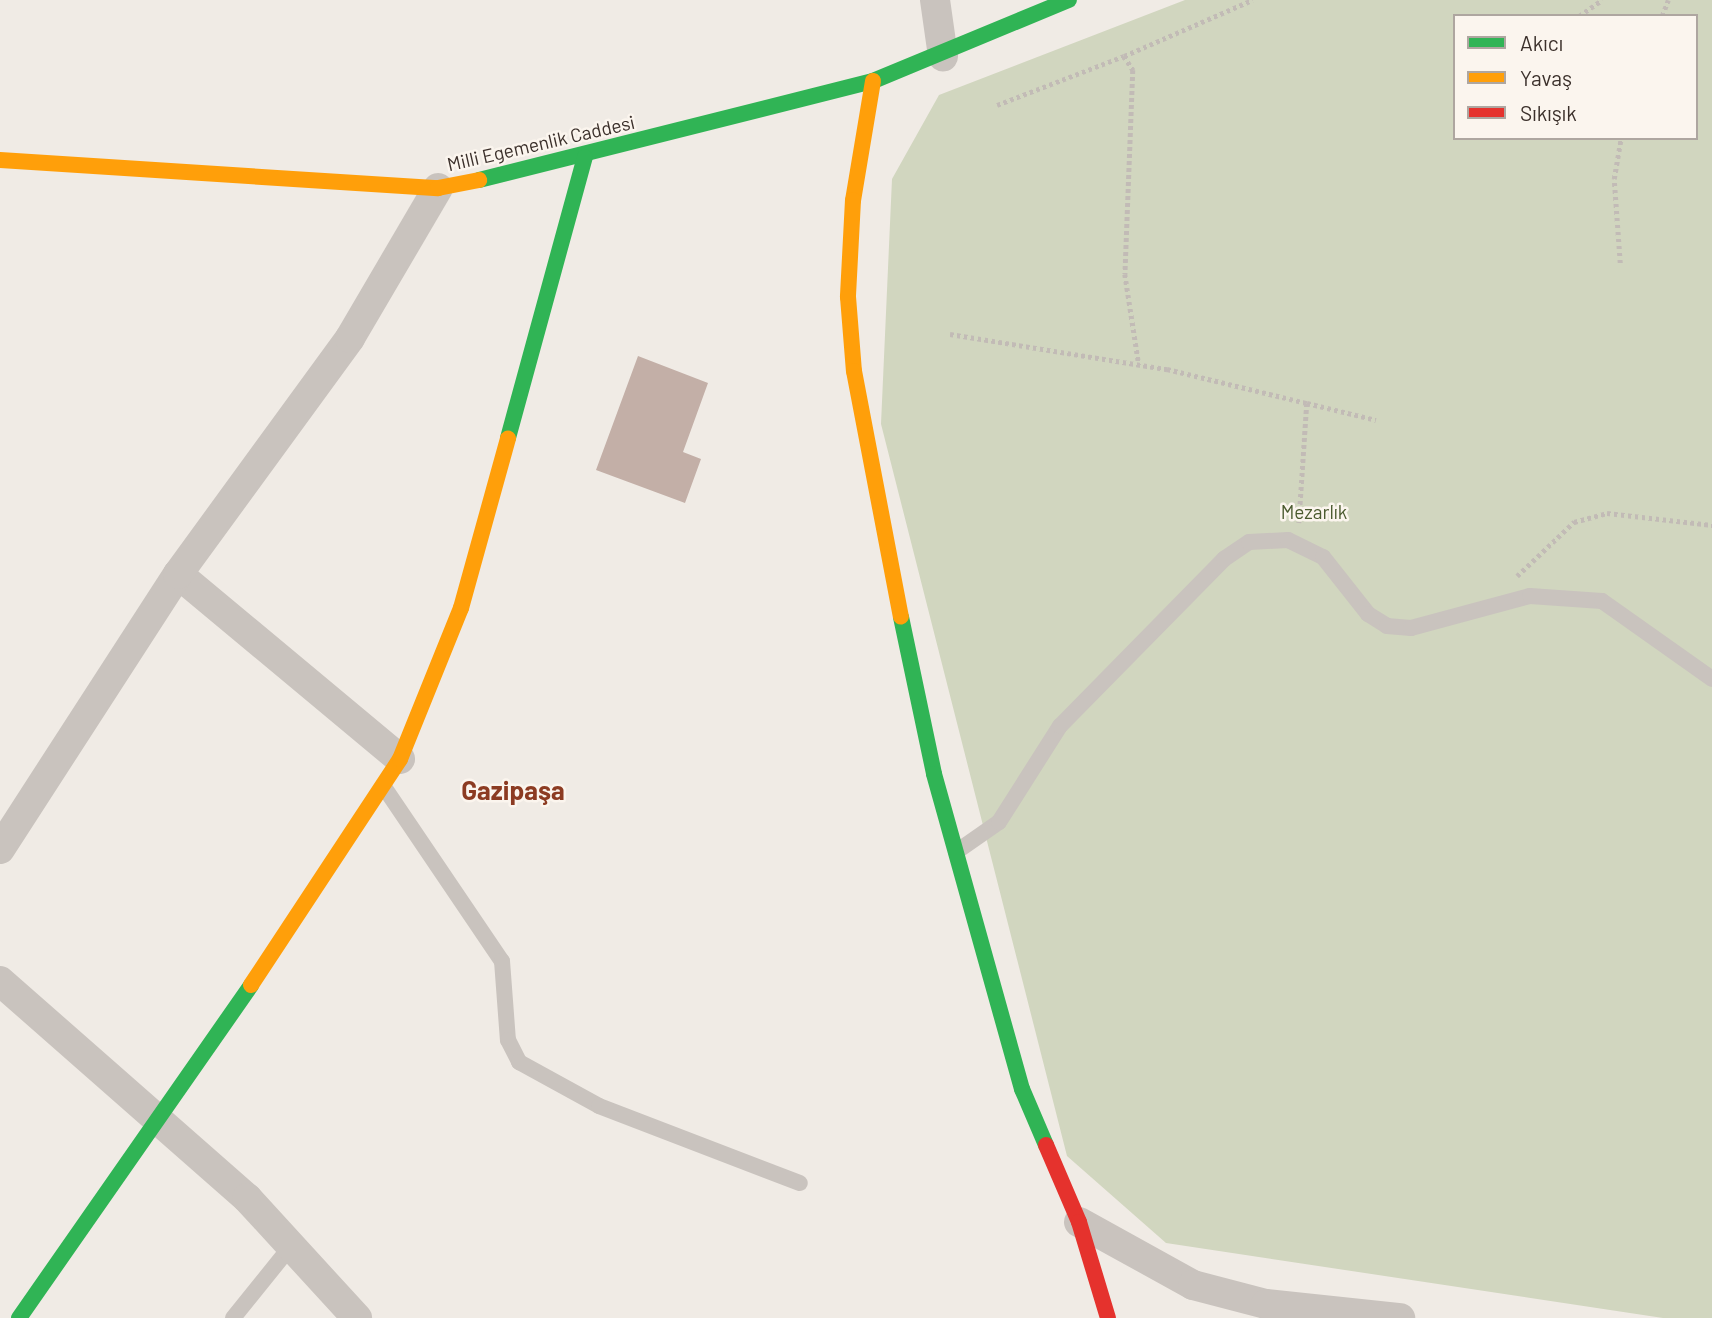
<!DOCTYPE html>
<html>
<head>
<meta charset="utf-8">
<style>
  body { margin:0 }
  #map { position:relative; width:1712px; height:1318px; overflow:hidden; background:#f0ebe5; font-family:Barlow,sans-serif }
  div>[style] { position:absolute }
  .green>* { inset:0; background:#d1d6bf }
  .building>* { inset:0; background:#c3afa7 }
  .path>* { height:4.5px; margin-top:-2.25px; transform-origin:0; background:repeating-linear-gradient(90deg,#c2bbb6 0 3.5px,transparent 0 7px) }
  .lane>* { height:16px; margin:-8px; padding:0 8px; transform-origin:8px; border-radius:8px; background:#c9c3be }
  .street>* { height:30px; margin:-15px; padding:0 15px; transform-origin:15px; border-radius:15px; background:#c9c3be }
  .fast>* { height:16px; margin:-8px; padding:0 8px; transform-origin:8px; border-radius:8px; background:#30b455 }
  .slow>* { height:16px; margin:-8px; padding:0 8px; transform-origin:8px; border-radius:8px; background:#ff9f0a }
  .jam>* { height:16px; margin:-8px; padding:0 8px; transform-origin:8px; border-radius:8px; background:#e5322d }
  span { translate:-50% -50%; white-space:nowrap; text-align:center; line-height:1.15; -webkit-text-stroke:5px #fbf5ee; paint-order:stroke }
  .street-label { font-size:19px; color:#3b302b }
  .park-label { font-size:19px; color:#4a5a2e }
  .district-label { font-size:26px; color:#8c3b22; font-weight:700 }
  .legend { position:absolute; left:1453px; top:14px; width:245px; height:126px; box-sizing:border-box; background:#fbf5ee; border:2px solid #aea6a0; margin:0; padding:9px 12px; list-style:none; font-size:21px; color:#3b302b }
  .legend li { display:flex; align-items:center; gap:14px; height:35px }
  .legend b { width:35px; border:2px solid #aea6a0 }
</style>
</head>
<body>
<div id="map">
  <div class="green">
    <div style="clip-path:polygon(evenodd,1185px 0,1712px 0,1712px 1318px,1663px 1318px,1166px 1243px,1067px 1156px,881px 424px,892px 179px,939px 95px,1185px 0,1455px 16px,1696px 16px,1696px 138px,1455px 138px,1455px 16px)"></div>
  </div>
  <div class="building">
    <div style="clip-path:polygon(638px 356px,708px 383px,683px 452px,701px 459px,685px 503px,596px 470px)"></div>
  </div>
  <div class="path">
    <div style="left:1579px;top:16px;width:28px;rotate:-35deg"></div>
    <div style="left:1662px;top:16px;width:17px;rotate:-69deg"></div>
    <div style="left:1124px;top:56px;width:140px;rotate:-23.6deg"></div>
    <div style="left:997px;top:105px;width:136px;rotate:-21.1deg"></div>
    <div style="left:1124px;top:56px;width:17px;rotate:57deg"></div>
    <div style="left:1133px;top:70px;width:204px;rotate:92.2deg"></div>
    <div style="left:1125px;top:274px;width:92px;rotate:81.3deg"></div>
    <div style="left:1620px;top:263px;width:84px;rotate:-94.1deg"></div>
    <div style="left:1614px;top:179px;width:42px;rotate:-80.3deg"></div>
    <div style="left:950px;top:334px;width:220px;rotate:9.2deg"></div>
    <div style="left:1167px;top:369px;width:144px;rotate:13.7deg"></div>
    <div style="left:1307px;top:403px;width:120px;rotate:93.8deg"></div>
    <div style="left:1307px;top:403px;width:71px;rotate:13.8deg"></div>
    <div style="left:1517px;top:576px;width:79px;rotate:-43.5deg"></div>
    <div style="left:1574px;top:522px;width:34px;rotate:-15deg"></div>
    <div style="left:1607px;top:513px;width:106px;rotate:6.5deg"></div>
  </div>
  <div class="lane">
    <div style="left:384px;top:787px;width:210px;rotate:55.9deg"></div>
    <div style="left:502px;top:961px;width:79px;rotate:85.7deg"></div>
    <div style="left:508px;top:1040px;width:25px;rotate:63deg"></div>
    <div style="left:519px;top:1062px;width:91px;rotate:28.8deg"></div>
    <div style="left:599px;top:1106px;width:215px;rotate:21deg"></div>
    <div style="left:956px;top:852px;width:52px;rotate:-34.9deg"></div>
    <div style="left:999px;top:822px;width:114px;rotate:-57.6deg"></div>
    <div style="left:1060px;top:726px;width:234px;rotate:-45.5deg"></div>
    <div style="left:1224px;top:559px;width:30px;rotate:-34deg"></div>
    <div style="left:1249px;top:542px;width:39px;rotate:-3deg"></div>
    <div style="left:1288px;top:540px;width:39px;rotate:26deg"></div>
    <div style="left:1323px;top:557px;width:73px;rotate:51.7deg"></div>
    <div style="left:1368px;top:614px;width:22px;rotate:32deg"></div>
    <div style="left:1387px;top:626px;width:24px;rotate:5deg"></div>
    <div style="left:1411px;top:628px;width:123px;rotate:-15.1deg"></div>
    <div style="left:1530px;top:596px;width:72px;rotate:4deg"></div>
    <div style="left:1602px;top:601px;width:135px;rotate:35.3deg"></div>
    <div style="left:233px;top:1318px;width:94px;rotate:-51.1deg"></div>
  </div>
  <div class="street">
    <div style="left:935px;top:0;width:57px;rotate:81.9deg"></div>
    <div style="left:178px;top:574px;width:289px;rotate:39.8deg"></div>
    <div style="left:0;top:849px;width:328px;rotate:-57.1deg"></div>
    <div style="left:178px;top:574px;width:292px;rotate:-53.9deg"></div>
    <div style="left:350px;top:338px;width:174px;rotate:-59.6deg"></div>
    <div style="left:0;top:981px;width:329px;rotate:41.3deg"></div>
    <div style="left:247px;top:1198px;width:163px;rotate:47.5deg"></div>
    <div style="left:1079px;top:1222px;width:130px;rotate:28.9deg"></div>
    <div style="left:1193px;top:1285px;width:75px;rotate:14.6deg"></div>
    <div style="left:1266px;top:1304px;width:135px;rotate:6deg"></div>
  </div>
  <div class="fast">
    <div style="left:479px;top:180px;width:406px;rotate:-14.1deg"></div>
    <div style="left:873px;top:81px;width:212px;rotate:-22.5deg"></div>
    <div style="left:508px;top:438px;width:291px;rotate:-74.7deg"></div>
    <div style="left:901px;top:617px;width:160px;rotate:78.1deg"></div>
    <div style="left:934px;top:774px;width:327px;rotate:74.4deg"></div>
    <div style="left:1022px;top:1089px;width:61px;rotate:66.8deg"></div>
    <div style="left:19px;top:1318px;width:406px;rotate:-55.1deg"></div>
  </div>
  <div class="slow">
    <div style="left:873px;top:81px;width:121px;rotate:99.5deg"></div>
    <div style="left:853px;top:200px;width:97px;rotate:93deg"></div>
    <div style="left:848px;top:297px;width:74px;rotate:85.4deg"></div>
    <div style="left:854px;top:371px;width:250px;rotate:79.2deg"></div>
    <div style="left:0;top:160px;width:439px;rotate:3.7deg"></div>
    <div style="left:438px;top:188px;width:42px;rotate:-11deg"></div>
    <div style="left:251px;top:985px;width:271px;rotate:-56.6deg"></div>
    <div style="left:400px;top:759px;width:163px;rotate:-68deg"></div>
    <div style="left:461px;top:608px;width:176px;rotate:-74.5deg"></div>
  </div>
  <div class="jam">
    <div style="left:1046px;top:1145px;width:84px;rotate:66.8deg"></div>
    <div style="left:1079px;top:1222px;width:100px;rotate:73.2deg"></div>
  </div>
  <div class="street-label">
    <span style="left:541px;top:143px;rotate:-13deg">Milli Egemenlik Caddesi</span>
  </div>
  <div class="park-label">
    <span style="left:1314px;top:512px">Mezarlık</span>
  </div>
  <div class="district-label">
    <span style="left:513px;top:790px">Gazipaşa</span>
  </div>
  <ul class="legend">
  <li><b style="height:9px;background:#30b455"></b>Akıcı</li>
  <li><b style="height:9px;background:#ff9f0a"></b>Yavaş</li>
  <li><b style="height:9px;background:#e5322d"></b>Sıkışık</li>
  </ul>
</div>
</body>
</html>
